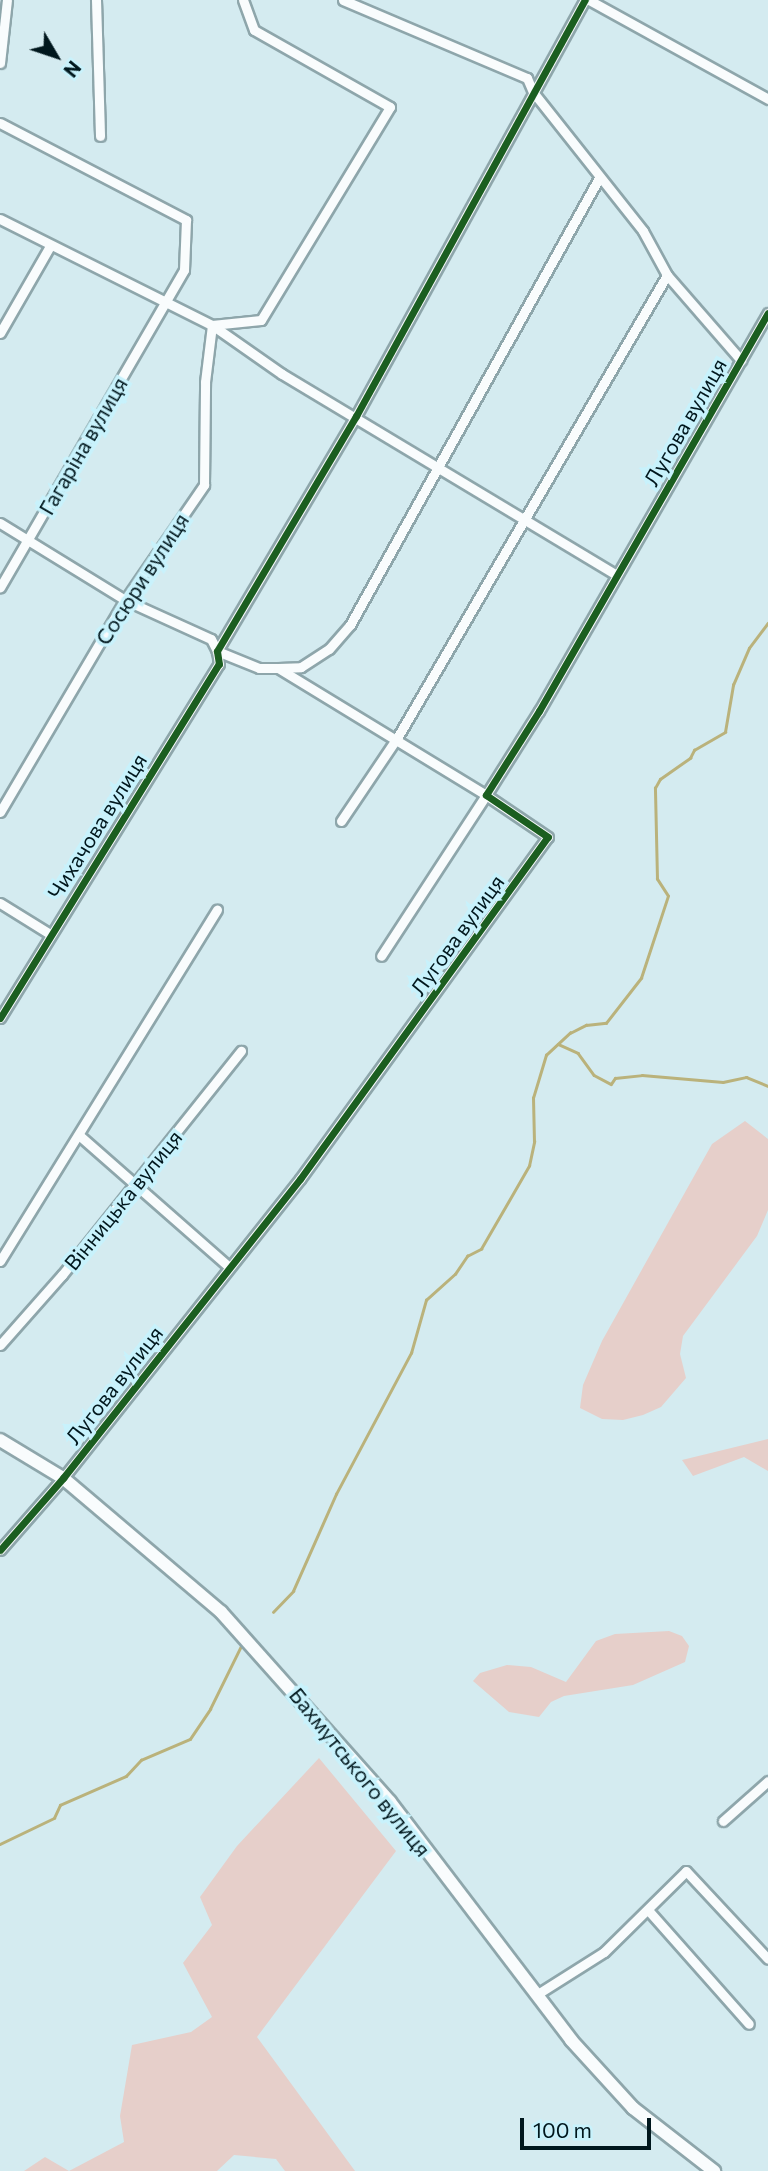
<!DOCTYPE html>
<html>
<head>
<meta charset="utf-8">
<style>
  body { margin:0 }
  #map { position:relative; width:768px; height:2171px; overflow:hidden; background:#d4ebf0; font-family:Commissioner,sans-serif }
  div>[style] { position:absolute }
  .green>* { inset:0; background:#e6cfca }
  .stream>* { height:2.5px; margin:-1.25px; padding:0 1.25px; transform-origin:1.25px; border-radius:1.25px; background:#bab27b }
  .roads { filter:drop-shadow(2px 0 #8ea6ab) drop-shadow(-2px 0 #8ea6ab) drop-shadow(0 2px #8ea6ab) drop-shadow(0 -2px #8ea6ab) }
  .street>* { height:9px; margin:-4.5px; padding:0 4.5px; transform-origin:4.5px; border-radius:4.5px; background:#f9fcfd }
  .secondary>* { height:12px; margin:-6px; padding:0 6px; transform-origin:6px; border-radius:6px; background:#f9fcfd }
  .cycleway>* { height:7px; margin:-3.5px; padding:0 3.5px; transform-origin:3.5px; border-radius:3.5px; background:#1b5e20 }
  span { translate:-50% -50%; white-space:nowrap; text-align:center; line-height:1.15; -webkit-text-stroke:7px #c8f2fc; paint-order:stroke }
  .street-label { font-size:21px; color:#00171d }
  .north { position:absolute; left:21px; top:21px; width:70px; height:70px; -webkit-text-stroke:5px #c8f2fc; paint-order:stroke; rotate:129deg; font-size:19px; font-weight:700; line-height:28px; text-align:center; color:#00171d }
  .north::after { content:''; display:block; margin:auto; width:24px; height:32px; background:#00171d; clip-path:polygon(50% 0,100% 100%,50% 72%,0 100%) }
  .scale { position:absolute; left:520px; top:2118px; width:131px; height:32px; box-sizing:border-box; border:4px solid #00171d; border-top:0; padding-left:9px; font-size:21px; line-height:24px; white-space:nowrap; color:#00171d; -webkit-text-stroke:5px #c8f2fc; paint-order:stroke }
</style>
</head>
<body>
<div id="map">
  <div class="green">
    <div style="clip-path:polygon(745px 1121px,768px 1139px,768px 1210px,757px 1236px,683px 1336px,680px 1354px,686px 1378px,661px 1407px,643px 1415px,623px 1420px,602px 1419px,580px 1408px,583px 1385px,602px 1341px,712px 1144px)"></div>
    <div style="clip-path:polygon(768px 1439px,768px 1471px,744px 1457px,693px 1476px,682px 1460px)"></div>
    <div style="clip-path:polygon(669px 1631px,682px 1636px,689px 1646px,685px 1662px,633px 1685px,564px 1696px,551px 1702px,539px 1717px,509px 1712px,473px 1681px,480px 1673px,507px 1665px,531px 1667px,566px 1682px,596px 1641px,615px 1634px)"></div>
    <div style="clip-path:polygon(319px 1758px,396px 1851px,257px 2037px,355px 2171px,285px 2171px,276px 2159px,234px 2155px,217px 2171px,24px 2171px,45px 2157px,69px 2171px,124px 2142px,120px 2116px,132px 2045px,191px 2032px,212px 2017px,183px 1963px,212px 1925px,200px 1897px,237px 1846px)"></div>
  </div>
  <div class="stream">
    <div style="left:558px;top:1044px;width:22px;rotate:24deg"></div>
    <div style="left:578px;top:1053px;width:27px;rotate:54deg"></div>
    <div style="left:594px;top:1075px;width:19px;rotate:28deg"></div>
    <div style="left:611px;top:1084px;width:7px;rotate:-56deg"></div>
    <div style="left:615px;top:1078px;width:27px;rotate:-6deg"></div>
    <div style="left:642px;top:1075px;width:81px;rotate:4.9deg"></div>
    <div style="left:723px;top:1082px;width:24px;rotate:-12deg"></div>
    <div style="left:746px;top:1077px;width:24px;rotate:22deg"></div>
    <div style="left:273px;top:1612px;width:29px;rotate:-46deg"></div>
    <div style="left:293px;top:1591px;width:106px;rotate:-66.1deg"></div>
    <div style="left:336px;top:1494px;width:160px;rotate:-62deg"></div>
    <div style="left:411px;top:1353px;width:55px;rotate:-74.2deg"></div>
    <div style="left:426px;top:1300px;width:39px;rotate:-42deg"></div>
    <div style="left:455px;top:1274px;width:22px;rotate:-56deg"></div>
    <div style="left:467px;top:1256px;width:16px;rotate:-27deg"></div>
    <div style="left:481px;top:1249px;width:96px;rotate:-60deg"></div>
    <div style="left:529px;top:1166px;width:25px;rotate:-78deg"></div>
    <div style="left:534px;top:1142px;width:44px;rotate:-91.3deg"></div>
    <div style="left:533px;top:1098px;width:45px;rotate:-73.2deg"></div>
    <div style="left:546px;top:1055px;width:33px;rotate:-43deg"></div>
    <div style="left:570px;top:1033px;width:18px;rotate:-27deg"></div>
    <div style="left:586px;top:1025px;width:20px;rotate:-6deg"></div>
    <div style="left:606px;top:1023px;width:57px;rotate:-52.1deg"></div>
    <div style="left:641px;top:978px;width:86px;rotate:-71.8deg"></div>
    <div style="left:668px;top:896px;width:20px;rotate:-123deg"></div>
    <div style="left:657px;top:879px;width:91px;rotate:-91.3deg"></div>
    <div style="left:655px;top:788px;width:10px;rotate:-61deg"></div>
    <div style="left:660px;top:779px;width:37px;rotate:-35deg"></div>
    <div style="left:690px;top:758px;width:9px;rotate:-63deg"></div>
    <div style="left:694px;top:750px;width:36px;rotate:-30deg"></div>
    <div style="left:725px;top:732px;width:48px;rotate:-80.3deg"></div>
    <div style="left:733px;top:685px;width:40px;rotate:-66.6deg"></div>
    <div style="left:749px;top:648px;width:31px;rotate:-53deg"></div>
    <div style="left:0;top:1844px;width:60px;rotate:-25.7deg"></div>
    <div style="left:54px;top:1818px;width:14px;rotate:-65deg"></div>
    <div style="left:60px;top:1805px;width:72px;rotate:-23.7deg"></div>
    <div style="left:126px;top:1776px;width:22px;rotate:-47deg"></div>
    <div style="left:141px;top:1760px;width:53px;rotate:-23.2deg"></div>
    <div style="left:190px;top:1739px;width:36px;rotate:-56deg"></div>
    <div style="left:210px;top:1709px;width:72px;rotate:-63.8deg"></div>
  </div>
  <div class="roads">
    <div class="street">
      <div style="left:96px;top:0;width:136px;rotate:88.3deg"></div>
      <div style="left:343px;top:0;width:200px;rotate:23deg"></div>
      <div style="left:527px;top:78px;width:15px;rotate:67deg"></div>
      <div style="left:533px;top:92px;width:177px;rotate:51.6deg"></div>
      <div style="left:643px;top:231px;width:50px;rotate:61.4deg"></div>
      <div style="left:667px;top:275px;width:113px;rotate:49deg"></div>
      <div style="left:589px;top:0;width:205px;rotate:28.9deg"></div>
      <div style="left:0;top:63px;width:63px;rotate:-83.7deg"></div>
      <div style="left:0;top:123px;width:210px;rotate:27.5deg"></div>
      <div style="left:186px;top:220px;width:50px;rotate:92.3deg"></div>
      <div style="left:184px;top:270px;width:367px;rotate:120.1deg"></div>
      <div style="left:0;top:219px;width:237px;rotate:26.6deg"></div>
      <div style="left:212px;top:325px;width:85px;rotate:35deg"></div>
      <div style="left:282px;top:374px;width:388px;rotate:31deg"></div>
      <div style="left:0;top:333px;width:100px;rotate:-60.1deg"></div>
      <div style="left:0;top:523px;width:147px;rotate:31.6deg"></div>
      <div style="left:125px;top:600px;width:94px;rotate:24.4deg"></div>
      <div style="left:211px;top:639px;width:13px;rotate:63deg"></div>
      <div style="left:217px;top:651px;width:45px;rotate:22deg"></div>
      <div style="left:259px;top:668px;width:19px"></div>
      <div style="left:278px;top:668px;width:244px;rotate:31.4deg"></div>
      <div style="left:486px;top:795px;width:192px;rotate:123.1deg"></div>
      <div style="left:278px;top:668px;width:23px;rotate:-2deg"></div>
      <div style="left:301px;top:667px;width:33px;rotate:-33deg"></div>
      <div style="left:329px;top:649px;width:32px;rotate:-49deg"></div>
      <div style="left:350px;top:625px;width:512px;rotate:-60.88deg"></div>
      <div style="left:0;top:812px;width:246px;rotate:-59.5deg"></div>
      <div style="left:125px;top:600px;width:140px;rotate:-55.5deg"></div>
      <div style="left:204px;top:485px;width:103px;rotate:-89.4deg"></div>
      <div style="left:205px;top:382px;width:57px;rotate:-83deg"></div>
      <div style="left:212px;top:325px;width:49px;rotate:-5.8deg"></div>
      <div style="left:261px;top:320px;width:249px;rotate:-58.8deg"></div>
      <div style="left:390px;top:107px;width:156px;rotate:-150.5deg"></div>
      <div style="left:254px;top:30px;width:32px;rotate:-110deg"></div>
      <div style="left:341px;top:821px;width:100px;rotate:-56deg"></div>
      <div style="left:397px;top:738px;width:536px;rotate:-59.75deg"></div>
      <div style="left:0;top:903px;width:59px;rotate:31.8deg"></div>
      <div style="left:0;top:1018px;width:416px;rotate:-58.3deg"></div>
      <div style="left:219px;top:664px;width:13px;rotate:-99deg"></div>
      <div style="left:217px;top:651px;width:273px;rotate:-59.4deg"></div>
      <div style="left:356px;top:416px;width:475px;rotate:-61.2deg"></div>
      <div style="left:80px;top:1136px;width:198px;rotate:41.3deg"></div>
      <div style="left:0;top:1261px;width:413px;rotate:-58.3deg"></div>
      <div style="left:0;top:1345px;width:94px;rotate:-48.5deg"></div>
      <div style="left:62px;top:1275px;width:287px;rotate:-51.4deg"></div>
      <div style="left:0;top:1550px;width:96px;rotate:-48.8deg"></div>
      <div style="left:63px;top:1478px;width:382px;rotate:-51.6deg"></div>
      <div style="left:300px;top:1179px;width:422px;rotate:-54.1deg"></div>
      <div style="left:548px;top:837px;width:75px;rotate:-145.9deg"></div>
      <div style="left:486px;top:795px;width:99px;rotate:-57.8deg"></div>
      <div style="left:539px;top:711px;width:459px;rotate:-60.1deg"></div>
      <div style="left:723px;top:1821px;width:60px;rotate:-41.6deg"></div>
      <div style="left:648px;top:1910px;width:152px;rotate:48.5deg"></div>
      <div style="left:536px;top:1995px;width:80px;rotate:-32.3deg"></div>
      <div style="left:604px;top:1952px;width:115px;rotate:-44.6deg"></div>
      <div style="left:686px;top:1871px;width:120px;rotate:47deg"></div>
    </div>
    <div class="secondary">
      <div style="left:0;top:1440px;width:74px;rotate:31.1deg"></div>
      <div style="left:63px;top:1478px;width:207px;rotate:40.3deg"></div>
      <div style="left:221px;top:1612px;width:254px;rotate:48.3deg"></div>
      <div style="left:390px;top:1802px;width:299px;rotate:52.7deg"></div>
      <div style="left:571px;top:2040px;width:92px;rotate:47.6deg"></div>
      <div style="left:633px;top:2108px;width:103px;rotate:37.9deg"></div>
    </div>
  </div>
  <div class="cycleway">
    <div style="left:0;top:1018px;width:416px;rotate:-58.3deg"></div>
    <div style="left:219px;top:664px;width:13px;rotate:-99deg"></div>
    <div style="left:217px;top:651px;width:273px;rotate:-59.4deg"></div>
    <div style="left:356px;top:416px;width:475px;rotate:-61.2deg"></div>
    <div style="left:0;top:1550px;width:96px;rotate:-48.8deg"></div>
    <div style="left:63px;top:1478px;width:382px;rotate:-51.6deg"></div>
    <div style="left:300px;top:1179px;width:422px;rotate:-54.1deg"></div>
    <div style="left:548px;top:837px;width:75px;rotate:-145.9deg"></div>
    <div style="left:486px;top:795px;width:99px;rotate:-57.8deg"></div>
    <div style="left:539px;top:711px;width:459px;rotate:-60.1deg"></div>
  </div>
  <div class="street-label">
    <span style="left:685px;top:422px;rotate:-60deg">Лугова вулиця</span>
    <span style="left:83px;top:446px;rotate:-60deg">Гагаріна вулиця</span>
    <span style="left:142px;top:579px;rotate:-57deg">Сосюри вулиця</span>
    <span style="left:97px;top:826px;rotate:-58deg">Чихачова вулиця</span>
    <span style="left:457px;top:935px;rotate:-54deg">Лугова вулиця</span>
    <span style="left:123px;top:1200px;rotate:-51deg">Вінницька вулиця</span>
    <span style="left:114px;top:1385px;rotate:-52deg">Лугова вулиця</span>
    <span style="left:360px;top:1772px;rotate:51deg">Бахмутського вулиця</span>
  </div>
  <div class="north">N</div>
  <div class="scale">100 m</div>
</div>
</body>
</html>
